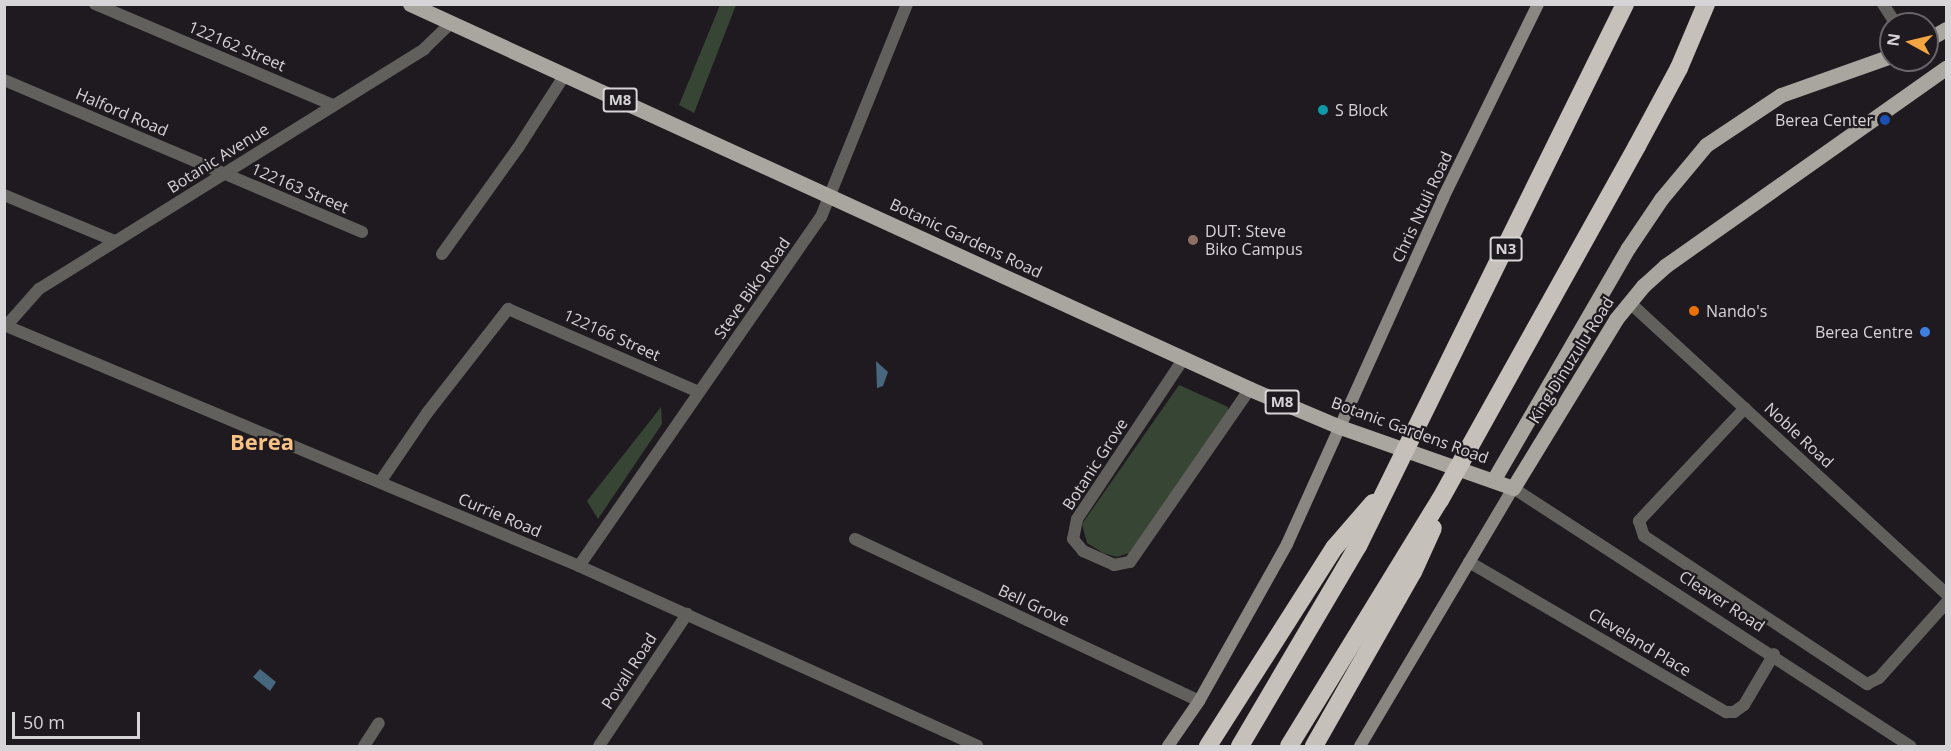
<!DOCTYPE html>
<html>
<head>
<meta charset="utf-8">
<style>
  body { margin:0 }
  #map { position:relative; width:1951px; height:751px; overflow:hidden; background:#1f1a1f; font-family:"Open Sans",sans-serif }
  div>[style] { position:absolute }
  .green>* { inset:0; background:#374535 }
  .water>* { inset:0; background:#46677d }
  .minor>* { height:12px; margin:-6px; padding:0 6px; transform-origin:6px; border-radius:6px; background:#62605d }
  .tertiary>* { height:12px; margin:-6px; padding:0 6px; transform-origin:6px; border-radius:6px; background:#62605d }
  .secondary>* { height:12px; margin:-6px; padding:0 6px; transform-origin:6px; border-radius:6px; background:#8a8783 }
  .primary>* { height:15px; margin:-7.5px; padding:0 7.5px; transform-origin:7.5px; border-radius:7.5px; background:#a9a6a0 }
  .motorway>* { height:18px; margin:-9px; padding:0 9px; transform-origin:9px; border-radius:9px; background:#c5c1ba }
  .dots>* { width:16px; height:16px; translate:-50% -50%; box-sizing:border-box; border:3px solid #1f1a1f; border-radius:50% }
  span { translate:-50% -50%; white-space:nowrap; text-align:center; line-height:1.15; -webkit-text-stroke:4.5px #1f1a1f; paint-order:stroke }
  .shield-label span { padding:2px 4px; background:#1f1a1f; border:2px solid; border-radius:4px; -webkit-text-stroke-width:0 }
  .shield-label { font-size:15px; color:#d7d4d8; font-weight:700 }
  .street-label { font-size:16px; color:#d7d4d8 }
  .poi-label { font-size:16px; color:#d7d4d8 }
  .left { translate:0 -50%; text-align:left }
  .right { translate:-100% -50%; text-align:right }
  .district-label { font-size:22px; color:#f9c285; font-weight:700 }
  .frame { position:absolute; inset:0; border:6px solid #d7d4d8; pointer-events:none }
  .north { position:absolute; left:1879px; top:12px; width:60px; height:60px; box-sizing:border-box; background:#1f1a1f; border:2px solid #696469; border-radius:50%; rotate:278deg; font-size:16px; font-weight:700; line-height:24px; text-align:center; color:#d7d4d8 }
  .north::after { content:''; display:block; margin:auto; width:21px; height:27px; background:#f2a541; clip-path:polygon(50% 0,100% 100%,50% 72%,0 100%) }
  .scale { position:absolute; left:12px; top:712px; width:128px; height:27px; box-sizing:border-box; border:3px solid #d7d4d8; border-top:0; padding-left:8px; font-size:18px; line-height:21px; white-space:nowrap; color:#d7d4d8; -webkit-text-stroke:4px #1f1a1f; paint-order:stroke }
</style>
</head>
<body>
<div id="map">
  <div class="green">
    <div style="clip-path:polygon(720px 5px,736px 5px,694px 113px,679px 105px)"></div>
    <div style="clip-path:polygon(1179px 385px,1228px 407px,1228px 412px,1129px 553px,1117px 557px,1103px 553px,1087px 543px,1082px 524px)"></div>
    <div style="clip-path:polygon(661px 407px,662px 424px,598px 519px,587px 501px)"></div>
  </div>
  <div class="water">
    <div style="clip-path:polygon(876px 361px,888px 372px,883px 386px,877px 388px)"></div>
    <div style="clip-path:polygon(260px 669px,276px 682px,270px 691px,253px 677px)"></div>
  </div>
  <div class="minor">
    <div style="left:95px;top:4px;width:259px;rotate:23deg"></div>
    <div style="left:1883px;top:4px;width:24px;rotate:57deg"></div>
    <div style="left:4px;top:80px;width:389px;rotate:23deg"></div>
    <div style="left:4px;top:195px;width:120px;rotate:22.5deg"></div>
    <div style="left:442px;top:254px;width:130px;rotate:-54.4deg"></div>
    <div style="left:518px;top:148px;width:85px;rotate:-57.4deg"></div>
    <div style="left:1629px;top:302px;width:431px;rotate:42.6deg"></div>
    <div style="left:4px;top:325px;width:623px;rotate:22.74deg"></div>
    <div style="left:579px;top:566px;width:437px;rotate:24.3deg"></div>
    <div style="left:7px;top:325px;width:48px;rotate:-48.4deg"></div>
    <div style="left:39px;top:289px;width:454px;rotate:-31.9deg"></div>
    <div style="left:424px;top:49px;width:37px;rotate:-44deg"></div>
    <div style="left:1184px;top:358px;width:193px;rotate:123.6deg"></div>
    <div style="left:1077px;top:519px;width:20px;rotate:101deg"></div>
    <div style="left:1073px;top:539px;width:16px;rotate:50deg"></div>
    <div style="left:1083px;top:551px;width:34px;rotate:24deg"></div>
    <div style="left:1114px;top:565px;width:16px;rotate:-11deg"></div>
    <div style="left:1130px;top:562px;width:211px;rotate:-55.3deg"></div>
    <div style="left:1745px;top:408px;width:155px;rotate:133.2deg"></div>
    <div style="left:1639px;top:521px;width:16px;rotate:72deg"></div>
    <div style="left:1644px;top:536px;width:268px;rotate:33.6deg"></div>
    <div style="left:1867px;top:684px;width:13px;rotate:-27deg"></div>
    <div style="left:1879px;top:678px;width:101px;rotate:-48.2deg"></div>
    <div style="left:380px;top:482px;width:83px;rotate:-55.7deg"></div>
    <div style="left:427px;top:413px;width:132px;rotate:-52.1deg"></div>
    <div style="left:508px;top:309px;width:208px;rotate:23.5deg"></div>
    <div style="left:855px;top:539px;width:380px;rotate:25.2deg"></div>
    <div style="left:1469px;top:562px;width:298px;rotate:30.3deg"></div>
    <div style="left:1726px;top:712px;width:8px"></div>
    <div style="left:1734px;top:712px;width:12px;rotate:-35deg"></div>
    <div style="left:1744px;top:705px;width:59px;rotate:-59.5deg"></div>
    <div style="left:579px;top:566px;width:425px;rotate:-55.3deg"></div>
    <div style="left:821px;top:217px;width:230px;rotate:-68deg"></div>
    <div style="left:364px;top:746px;width:27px;rotate:-57deg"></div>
    <div style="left:599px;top:746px;width:159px;rotate:-56.3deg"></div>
  </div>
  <div class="tertiary">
    <div style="left:1513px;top:488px;width:474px;rotate:33deg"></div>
  </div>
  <div class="secondary">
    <div style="left:1168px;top:746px;width:55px;rotate:-55.4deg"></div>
    <div style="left:1199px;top:701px;width:180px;rotate:-60.7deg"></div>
    <div style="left:1287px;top:544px;width:380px;rotate:-65.7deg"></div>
    <div style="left:1443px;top:198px;width:216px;rotate:-63.9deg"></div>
    <div style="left:1360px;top:746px;width:300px;rotate:-59.3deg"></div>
  </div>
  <div class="primary">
    <div style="left:410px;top:4px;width:924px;rotate:24.62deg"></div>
    <div style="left:1250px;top:389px;width:98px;rotate:22.9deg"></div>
    <div style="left:1340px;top:427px;width:183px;rotate:19.4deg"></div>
    <div style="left:1513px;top:488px;width:198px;rotate:-58.6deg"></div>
    <div style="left:1616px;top:319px;width:43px;rotate:-50.7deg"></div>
    <div style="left:1643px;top:286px;width:30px;rotate:-42deg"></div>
    <div style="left:1665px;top:266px;width:344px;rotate:-35.2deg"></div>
    <div style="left:1927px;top:40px;width:22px;rotate:-30deg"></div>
    <div style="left:1494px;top:479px;width:267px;rotate:-59.9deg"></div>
    <div style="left:1628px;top:248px;width:59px;rotate:-56deg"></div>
    <div style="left:1661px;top:199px;width:70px;rotate:-50.2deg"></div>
    <div style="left:1706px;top:145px;width:90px;rotate:-33.7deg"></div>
    <div style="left:1781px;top:95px;width:117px;rotate:-19.5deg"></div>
  </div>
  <div class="motorway">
    <div style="left:1208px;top:746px;width:236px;rotate:-57.5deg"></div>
    <div style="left:1335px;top:547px;width:58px;rotate:-49.2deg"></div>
    <div style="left:1240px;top:746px;width:232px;rotate:-59.5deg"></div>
    <div style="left:1358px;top:546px;width:604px;rotate:-63.77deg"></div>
    <div style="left:1289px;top:746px;width:289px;rotate:-58.5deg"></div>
    <div style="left:1440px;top:500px;width:405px;rotate:-60.9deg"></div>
    <div style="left:1637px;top:146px;width:89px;rotate:-61.7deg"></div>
    <div style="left:1679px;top:68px;width:69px;rotate:-67.1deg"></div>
    <div style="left:1314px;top:746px;width:200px;rotate:-60.4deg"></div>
    <div style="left:1413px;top:572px;width:48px;rotate:-65.6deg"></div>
  </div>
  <div class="dots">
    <div style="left:1323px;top:110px;background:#0f9aa8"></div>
    <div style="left:1885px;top:120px;background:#1a4fb4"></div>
    <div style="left:1193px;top:240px;background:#8d6e63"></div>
    <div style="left:1694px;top:311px;background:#e8710a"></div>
    <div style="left:1925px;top:332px;background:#3f7fe0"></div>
  </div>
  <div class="shield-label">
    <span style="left:620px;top:100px">M8</span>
    <span style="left:1506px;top:249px">N3</span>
    <span style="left:1282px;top:402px">M8</span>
  </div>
  <div class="street-label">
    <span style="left:237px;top:46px;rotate:23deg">122162 Street</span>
    <span style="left:122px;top:112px;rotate:23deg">Halford Road</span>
    <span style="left:218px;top:158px;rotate:-32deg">Botanic Avenue</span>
    <span style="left:300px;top:188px;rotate:23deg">122163 Street</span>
    <span style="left:1422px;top:207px;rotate:-65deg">Chris Ntuli Road</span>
    <span style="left:966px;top:238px;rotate:25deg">Botanic Gardens Road</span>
    <span style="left:752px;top:288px;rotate:-55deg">Steve Biko Road</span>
    <span style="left:612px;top:335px;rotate:24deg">122166 Street</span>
    <span style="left:1571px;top:360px;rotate:-58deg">King Dinuzulu Road</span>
    <span style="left:1410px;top:430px;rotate:20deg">Botanic Gardens Road</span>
    <span style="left:1799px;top:435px;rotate:43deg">Noble Road</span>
    <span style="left:1095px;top:464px;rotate:-57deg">Botanic Grove</span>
    <span style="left:500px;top:515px;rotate:23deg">Currie Road</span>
    <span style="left:1722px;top:601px;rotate:33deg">Cleaver Road</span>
    <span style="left:1034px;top:605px;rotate:25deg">Bell Grove</span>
    <span style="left:1640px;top:642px;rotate:31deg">Cleveland Place</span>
    <span style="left:629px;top:671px;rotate:-57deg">Povall Road</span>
  </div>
  <div class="poi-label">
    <span class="left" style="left:1335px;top:110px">S Block</span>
    <span class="right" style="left:1873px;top:120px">Berea Center</span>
    <span class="left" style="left:1205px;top:240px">DUT: Steve<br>Biko Campus</span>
    <span class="left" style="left:1706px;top:311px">Nando's</span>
    <span class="right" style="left:1913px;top:332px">Berea Centre</span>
  </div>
  <div class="district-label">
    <span style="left:262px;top:442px">Berea</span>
  </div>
  <div class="frame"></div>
  <div class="north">N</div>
  <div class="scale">50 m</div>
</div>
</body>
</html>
